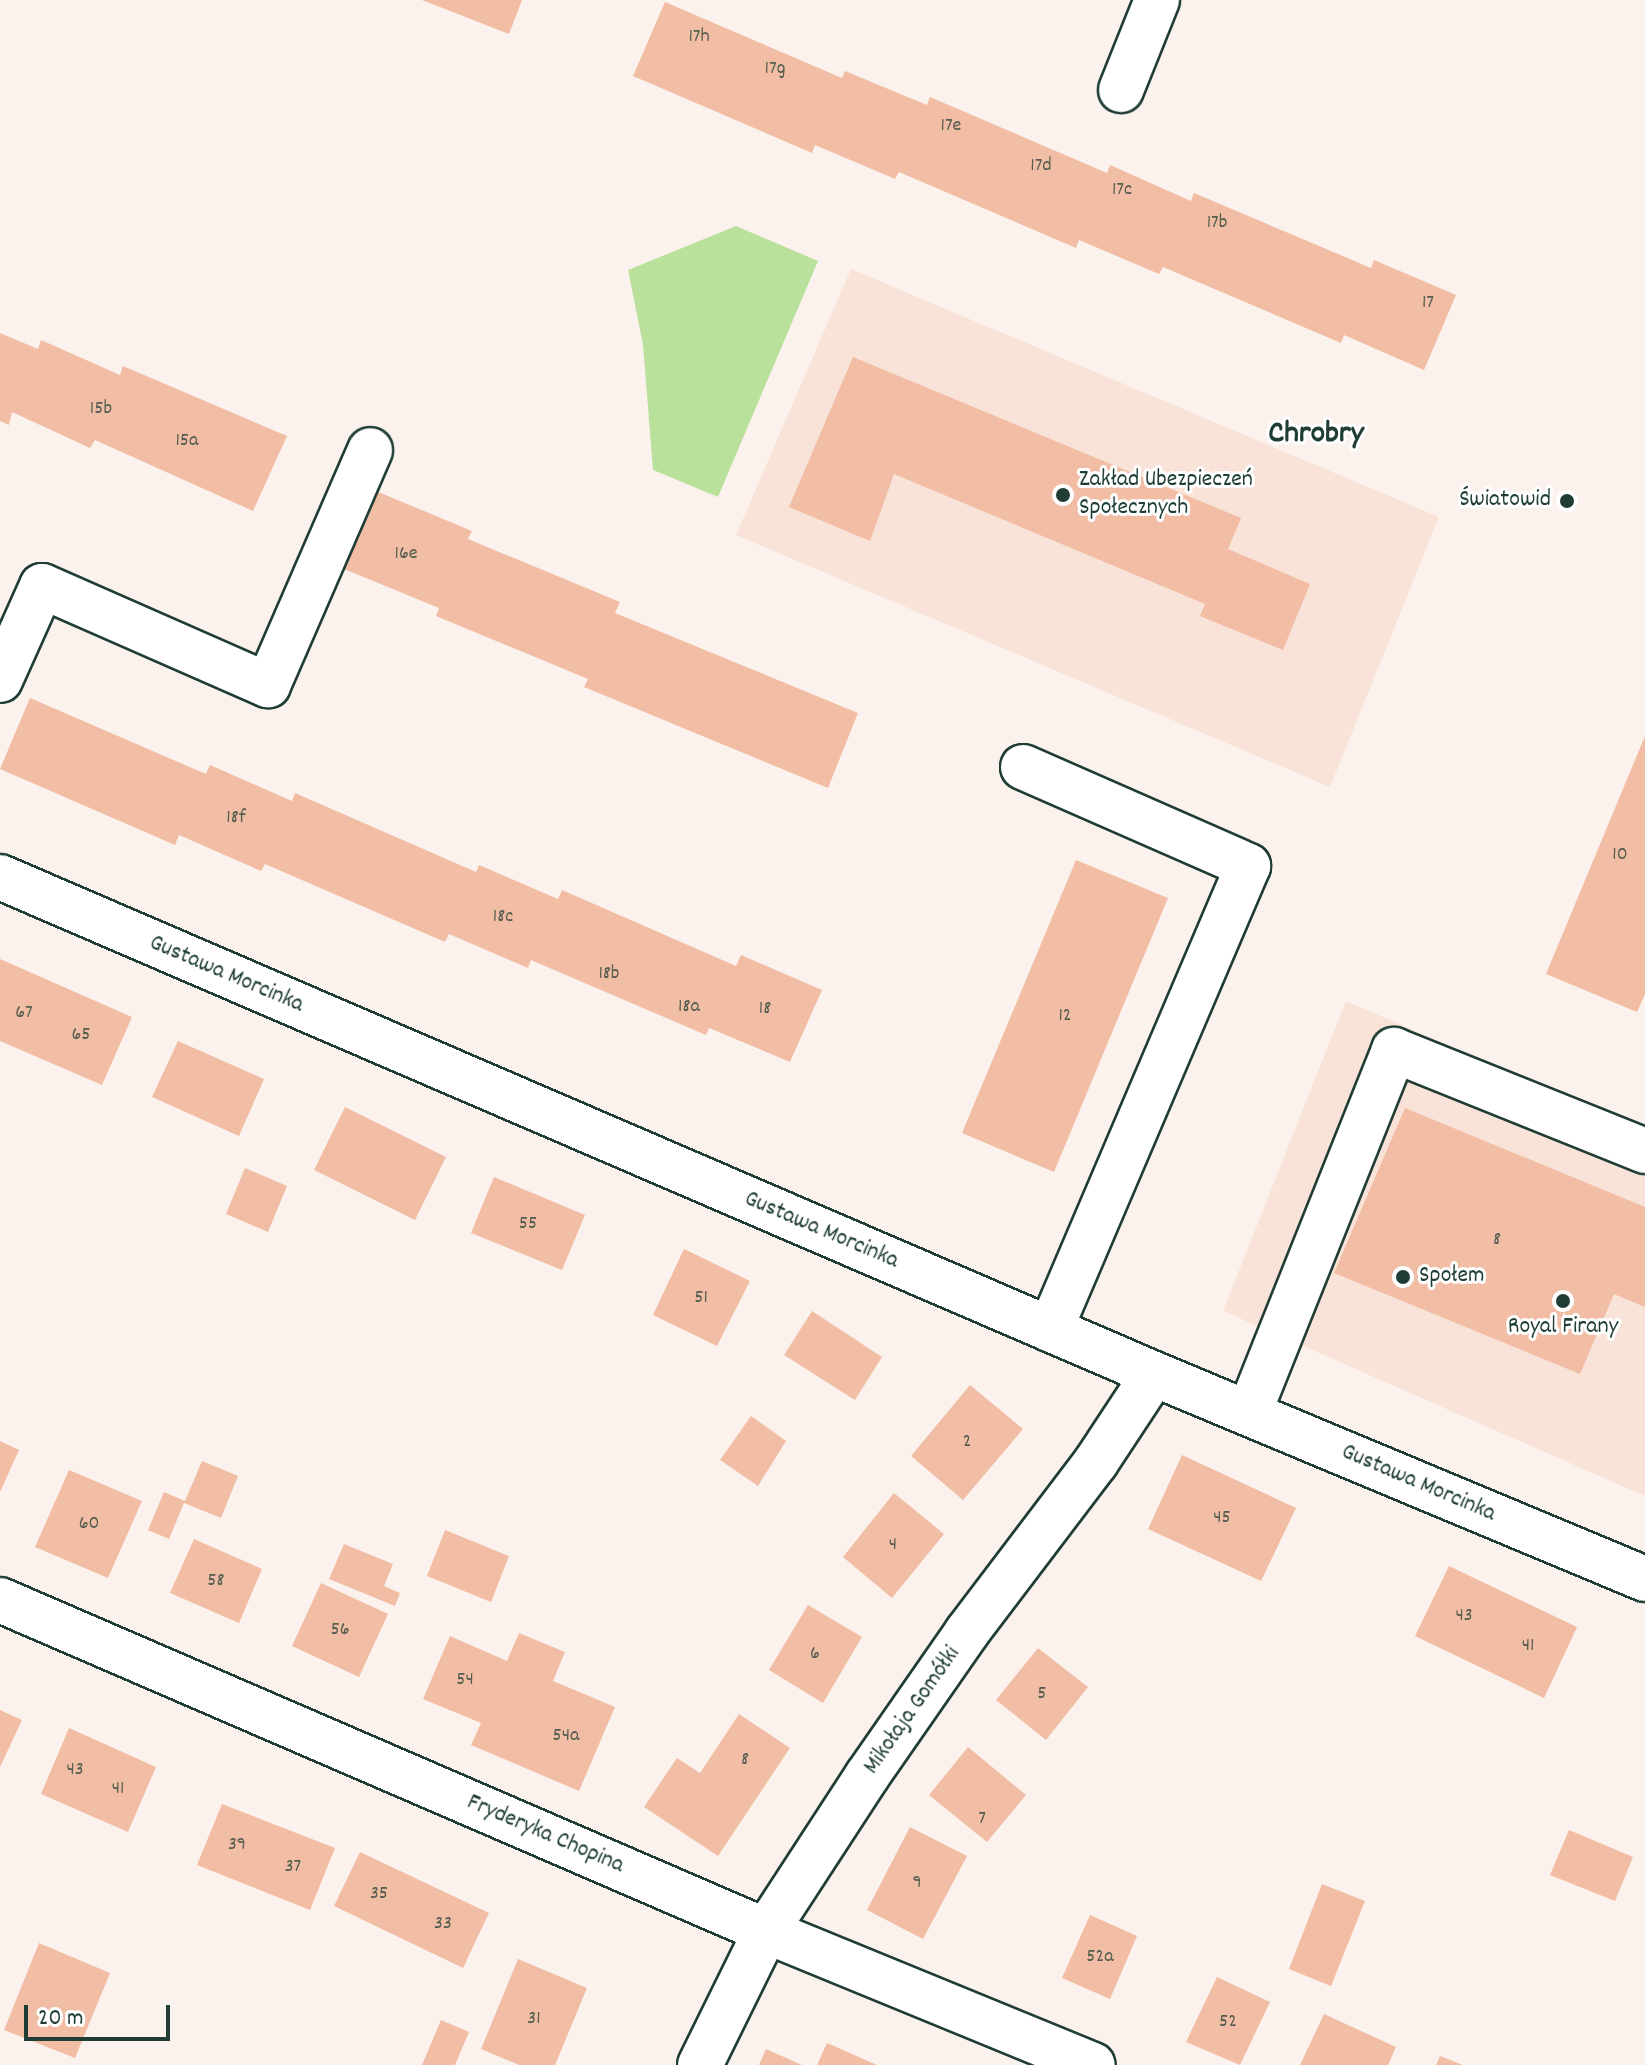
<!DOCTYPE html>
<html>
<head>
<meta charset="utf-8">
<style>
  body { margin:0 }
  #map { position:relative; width:1645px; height:2065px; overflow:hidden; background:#fcf2ed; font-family:Dekko,sans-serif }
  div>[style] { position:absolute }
  .built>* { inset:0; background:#f9e2d7 }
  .green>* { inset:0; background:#bae19c }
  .building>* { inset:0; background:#f1bda4 }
  .roads { filter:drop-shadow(2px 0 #1f3d34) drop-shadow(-2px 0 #1f3d34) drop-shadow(0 2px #1f3d34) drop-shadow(0 -2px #1f3d34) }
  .minor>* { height:44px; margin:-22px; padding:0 22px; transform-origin:22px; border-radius:22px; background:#fff }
  .dots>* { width:22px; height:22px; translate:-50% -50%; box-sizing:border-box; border:4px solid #fff; border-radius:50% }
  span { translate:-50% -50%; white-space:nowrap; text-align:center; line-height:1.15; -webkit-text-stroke:6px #fff; paint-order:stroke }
  .number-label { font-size:20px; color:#545d50 }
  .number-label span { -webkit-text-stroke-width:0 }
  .poi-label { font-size:24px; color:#1f3d34 }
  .left { translate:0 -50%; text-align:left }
  .right { translate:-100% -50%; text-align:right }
  .street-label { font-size:24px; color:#1f3d34 }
  .district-label { font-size:32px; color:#1f3d34; font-weight:700 }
  .scale { position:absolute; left:24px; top:2005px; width:146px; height:36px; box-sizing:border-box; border:4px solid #1f3d34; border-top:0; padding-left:10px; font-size:24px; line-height:28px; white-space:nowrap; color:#1f3d34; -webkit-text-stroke:6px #fff; paint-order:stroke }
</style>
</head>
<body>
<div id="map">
  <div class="built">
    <div style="clip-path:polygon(851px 269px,1439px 517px,1330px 787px,736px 535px)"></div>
    <div style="clip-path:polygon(1346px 1001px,1645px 1131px,1645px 1496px,1223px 1311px)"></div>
  </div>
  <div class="green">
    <div style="clip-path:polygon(736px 226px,818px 261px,718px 497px,653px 470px,643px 345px,628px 270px)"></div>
  </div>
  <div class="building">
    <div style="clip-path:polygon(422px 0,522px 0,509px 34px)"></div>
    <div style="clip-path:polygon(665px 2px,842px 78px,845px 71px,927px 105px,930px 97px,1107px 173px,1110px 165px,1191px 201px,1194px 193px,1371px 268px,1374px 260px,1456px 295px,1424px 370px,1344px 335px,1341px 343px,1163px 267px,1159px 274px,1079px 240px,1076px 248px,899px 172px,895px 179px,815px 145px,812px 153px,633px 76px)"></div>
    <div style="clip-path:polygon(0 333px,38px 349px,41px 340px,120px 375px,123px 366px,287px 436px,253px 511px,95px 440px,90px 448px,12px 412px,9px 425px,0 421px)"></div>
    <div style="clip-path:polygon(853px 357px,1241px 518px,1228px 549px,1310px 584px,1283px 650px,1200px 616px,1205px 604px,894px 474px,870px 541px,789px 507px)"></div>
    <div style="clip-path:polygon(376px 491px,472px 531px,468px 539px,620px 602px,615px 613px,858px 713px,828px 788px,584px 687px,588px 679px,436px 616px,439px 608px,344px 569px)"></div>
    <div style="clip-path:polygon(30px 698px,206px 774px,210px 765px,292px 801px,295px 793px,476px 872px,479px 865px,558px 899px,562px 890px,736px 966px,741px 955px,822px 990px,790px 1062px,709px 1028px,706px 1035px,531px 960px,528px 968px,449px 934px,445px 942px,265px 864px,261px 871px,179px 835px,175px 845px,0 769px)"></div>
    <div style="clip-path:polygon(1645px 736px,1645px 994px,1637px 1012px,1546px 974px)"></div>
    <div style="clip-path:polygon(1076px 860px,1168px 898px,1054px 1172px,962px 1133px)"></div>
    <div style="clip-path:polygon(0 959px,132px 1017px,102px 1085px,0 1041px)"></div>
    <div style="clip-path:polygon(178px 1041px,264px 1079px,239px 1136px,152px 1097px)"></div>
    <div style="clip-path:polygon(345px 1107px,446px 1157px,415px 1220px,314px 1170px)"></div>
    <div style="clip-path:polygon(1405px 1108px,1645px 1207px,1645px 1307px,1614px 1294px,1580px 1374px,1334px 1273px)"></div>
    <div style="clip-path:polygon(245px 1168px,287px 1186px,268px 1232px,226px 1214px)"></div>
    <div style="clip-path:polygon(494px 1177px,585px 1215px,562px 1270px,471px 1233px)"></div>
    <div style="clip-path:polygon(684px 1249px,750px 1281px,717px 1346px,653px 1315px)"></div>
    <div style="clip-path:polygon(812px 1311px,882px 1357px,855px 1400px,784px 1355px)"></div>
    <div style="clip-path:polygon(970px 1385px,1023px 1429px,963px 1500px,911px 1456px)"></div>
    <div style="clip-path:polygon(751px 1416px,786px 1441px,758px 1486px,720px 1460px)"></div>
    <div style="clip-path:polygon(0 1441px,19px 1450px,0 1492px)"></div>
    <div style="clip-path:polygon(1182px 1455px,1296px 1508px,1261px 1581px,1148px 1529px)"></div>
    <div style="clip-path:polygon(202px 1461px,238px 1476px,221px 1518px,184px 1503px,169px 1539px,148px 1530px,164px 1492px,185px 1501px)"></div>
    <div style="clip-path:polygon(69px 1470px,142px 1501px,108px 1578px,35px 1547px)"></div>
    <div style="clip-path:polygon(894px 1493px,944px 1534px,892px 1598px,843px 1557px)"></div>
    <div style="clip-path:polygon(445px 1530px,509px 1556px,491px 1602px,427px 1576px)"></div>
    <div style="clip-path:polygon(194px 1539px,262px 1569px,239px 1623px,170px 1593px)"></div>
    <div style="clip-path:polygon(344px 1544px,393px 1564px,384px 1586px,400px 1593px,395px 1606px,329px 1579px)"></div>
    <div style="clip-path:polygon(1449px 1566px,1577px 1627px,1544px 1698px,1415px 1636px)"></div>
    <div style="clip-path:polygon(321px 1583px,388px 1614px,359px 1677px,292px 1646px)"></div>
    <div style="clip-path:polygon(808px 1605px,862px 1637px,823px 1703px,769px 1670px)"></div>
    <div style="clip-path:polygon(519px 1633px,565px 1652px,553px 1681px,615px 1707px,579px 1791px,471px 1745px,481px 1723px,423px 1699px,450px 1636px,507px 1661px)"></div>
    <div style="clip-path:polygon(1038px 1648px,1088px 1687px,1046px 1740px,996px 1700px)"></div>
    <div style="clip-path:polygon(0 1710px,22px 1720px,0 1767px)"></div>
    <div style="clip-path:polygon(739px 1714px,790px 1748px,718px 1856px,644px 1807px,677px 1758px,700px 1773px)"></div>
    <div style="clip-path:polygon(69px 1728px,156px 1767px,128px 1832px,41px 1794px)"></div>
    <div style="clip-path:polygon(968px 1747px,1026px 1795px,987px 1842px,929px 1795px)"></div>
    <div style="clip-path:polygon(222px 1804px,335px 1848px,310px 1910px,197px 1865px)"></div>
    <div style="clip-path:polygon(910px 1827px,967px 1856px,923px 1939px,867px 1910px)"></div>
    <div style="clip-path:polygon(1569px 1830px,1633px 1857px,1615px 1901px,1550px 1875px)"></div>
    <div style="clip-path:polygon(360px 1852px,489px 1913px,463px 1968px,334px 1906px)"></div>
    <div style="clip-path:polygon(1322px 1884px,1365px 1901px,1331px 1986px,1289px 1969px)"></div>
    <div style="clip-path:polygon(1090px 1915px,1137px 1936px,1110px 1999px,1062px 1978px)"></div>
    <div style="clip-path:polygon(39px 1943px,110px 1973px,75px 2058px,4px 2030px)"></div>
    <div style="clip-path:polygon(518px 1959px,587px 1988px,555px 2065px,519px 2065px,481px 2049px)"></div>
    <div style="clip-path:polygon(1217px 1977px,1270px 2002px,1240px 2065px,1186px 2042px)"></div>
    <div style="clip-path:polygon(1324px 2014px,1396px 2047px,1388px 2065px,1300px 2065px)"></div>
    <div style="clip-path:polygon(441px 2020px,469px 2032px,455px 2065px,422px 2065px)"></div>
    <div style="clip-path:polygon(827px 2043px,877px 2065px,817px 2065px)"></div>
    <div style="clip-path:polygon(766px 2049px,802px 2065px,759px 2065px)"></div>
    <div style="clip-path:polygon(1440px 2056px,1463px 2065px,1436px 2065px)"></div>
  </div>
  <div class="roads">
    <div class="minor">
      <div style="left:1121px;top:90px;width:97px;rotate:-68.2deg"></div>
      <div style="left:0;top:680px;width:103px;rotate:-65.9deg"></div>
      <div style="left:42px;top:586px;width:247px;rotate:23.7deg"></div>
      <div style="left:268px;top:685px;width:256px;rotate:-66.5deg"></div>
      <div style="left:1023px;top:767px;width:246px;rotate:23.7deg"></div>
      <div style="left:1248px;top:866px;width:504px;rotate:113.11deg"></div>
      <div style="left:0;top:877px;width:1256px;rotate:23.3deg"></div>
      <div style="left:1154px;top:1374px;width:532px;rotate:22.66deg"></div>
      <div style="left:1249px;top:1413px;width:391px;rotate:-68.2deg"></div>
      <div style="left:1394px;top:1050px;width:271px;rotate:21.9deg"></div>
      <div style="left:0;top:1600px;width:834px;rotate:23.37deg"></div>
      <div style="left:766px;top:1931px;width:353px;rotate:22.3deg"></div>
      <div style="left:700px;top:2065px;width:149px;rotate:-63.8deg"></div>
      <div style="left:766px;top:1931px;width:185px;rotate:-56.9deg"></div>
      <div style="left:867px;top:1776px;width:175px;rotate:-55.2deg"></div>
      <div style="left:967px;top:1632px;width:213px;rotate:-52.8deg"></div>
      <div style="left:1096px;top:1462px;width:105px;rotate:-56.6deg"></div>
    </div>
  </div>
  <div class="dots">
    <div style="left:1063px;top:495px;background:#1f3d34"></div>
    <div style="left:1567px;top:501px;background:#1f3d34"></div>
    <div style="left:1403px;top:1277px;background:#1f3d34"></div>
    <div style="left:1563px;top:1301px;background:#1f3d34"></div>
  </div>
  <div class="number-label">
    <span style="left:699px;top:37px">17h</span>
    <span style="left:775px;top:69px">17g</span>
    <span style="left:951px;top:126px">17e</span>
    <span style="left:1041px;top:166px">17d</span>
    <span style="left:1122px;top:190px">17c</span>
    <span style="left:1217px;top:223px">17b</span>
    <span style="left:1428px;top:303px">17</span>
    <span style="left:101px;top:409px">15b</span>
    <span style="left:187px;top:441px">15a</span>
    <span style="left:406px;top:554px">16e</span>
    <span style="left:236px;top:818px">18f</span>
    <span style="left:1620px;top:855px">10</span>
    <span style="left:503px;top:917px">18c</span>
    <span style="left:609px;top:974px">18b</span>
    <span style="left:689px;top:1007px">18a</span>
    <span style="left:765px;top:1009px">18</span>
    <span style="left:24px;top:1013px">67</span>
    <span style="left:1065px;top:1016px">12</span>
    <span style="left:81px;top:1035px">65</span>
    <span style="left:528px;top:1224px">55</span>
    <span style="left:1497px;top:1240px">8</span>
    <span style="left:701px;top:1298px">51</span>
    <span style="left:967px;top:1442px">2</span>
    <span style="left:1222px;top:1518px">45</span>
    <span style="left:89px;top:1524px">60</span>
    <span style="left:893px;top:1545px">4</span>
    <span style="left:216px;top:1581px">58</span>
    <span style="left:1464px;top:1616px">43</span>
    <span style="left:340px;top:1630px">56</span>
    <span style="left:1528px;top:1646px">41</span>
    <span style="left:815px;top:1654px">6</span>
    <span style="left:465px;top:1680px">54</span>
    <span style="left:1042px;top:1694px">5</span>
    <span style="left:566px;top:1736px">54a</span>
    <span style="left:745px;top:1760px">8</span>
    <span style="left:75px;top:1770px">43</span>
    <span style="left:118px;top:1789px">41</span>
    <span style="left:982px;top:1819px">7</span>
    <span style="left:237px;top:1845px">39</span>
    <span style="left:293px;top:1867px">37</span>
    <span style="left:917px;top:1883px">9</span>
    <span style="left:379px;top:1894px">35</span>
    <span style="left:443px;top:1924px">33</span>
    <span style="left:1100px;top:1957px">52a</span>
    <span style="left:534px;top:2019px">31</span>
    <span style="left:1228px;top:2022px">52</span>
  </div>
  <div class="poi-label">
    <span class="left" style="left:1079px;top:495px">Zakład Ubezpieczeń<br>Społecznych</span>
    <span class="right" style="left:1551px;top:501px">Światowid</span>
    <span class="left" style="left:1419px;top:1277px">Społem</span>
    <span style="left:1563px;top:1328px">Royal Firany</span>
  </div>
  <div class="street-label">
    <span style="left:226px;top:975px;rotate:23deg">Gustawa Morcinka</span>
    <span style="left:821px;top:1231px;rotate:23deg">Gustawa Morcinka</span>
    <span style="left:1418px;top:1484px;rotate:23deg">Gustawa Morcinka</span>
    <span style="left:913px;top:1711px;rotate:-55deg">Mikołaja Gomółki</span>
    <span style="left:545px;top:1835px;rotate:23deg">Fryderyka Chopina</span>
  </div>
  <div class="district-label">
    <span style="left:1316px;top:435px">Chrobry</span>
  </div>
  <div class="scale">20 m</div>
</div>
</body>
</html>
